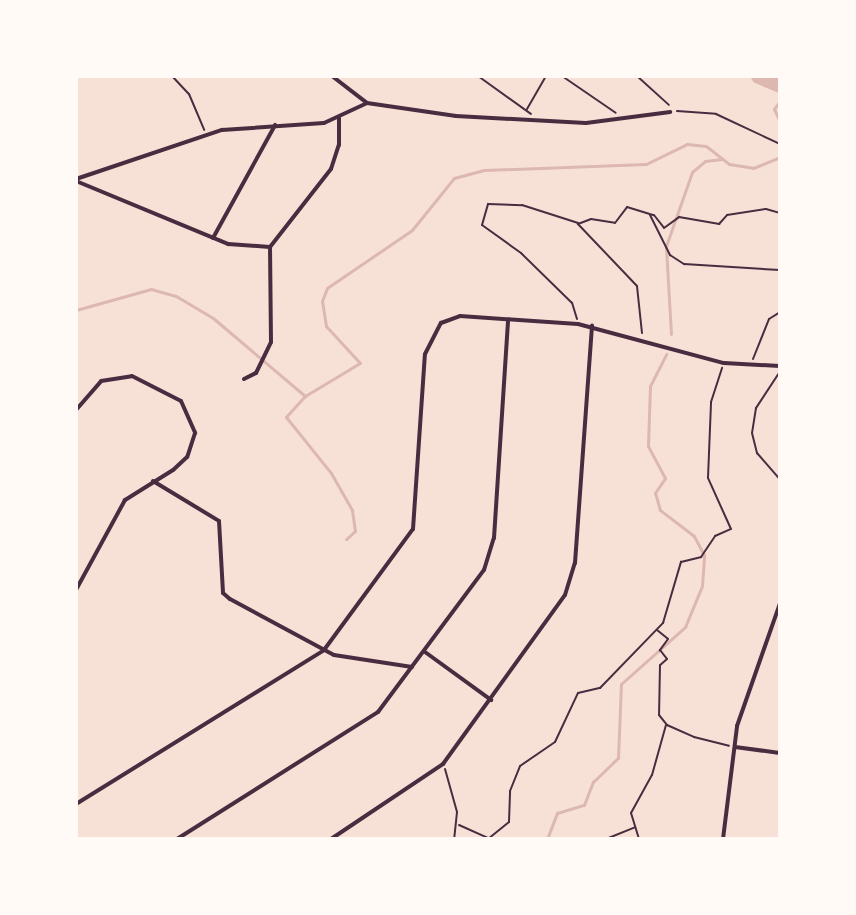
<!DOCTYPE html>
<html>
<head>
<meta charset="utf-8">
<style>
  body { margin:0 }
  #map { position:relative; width:856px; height:915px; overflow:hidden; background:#f7e1d7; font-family:"Roboto Condensed",sans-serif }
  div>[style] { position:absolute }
  .stream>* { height:3px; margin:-1.5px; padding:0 1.5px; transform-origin:1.5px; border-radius:1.5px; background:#dcb8b0 }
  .river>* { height:16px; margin:-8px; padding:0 8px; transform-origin:8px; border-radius:8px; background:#dcb8b0 }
  .path>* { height:2px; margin:-1px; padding:0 1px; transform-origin:1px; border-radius:1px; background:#4a2c40 }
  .minor>* { height:4px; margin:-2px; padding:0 2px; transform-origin:2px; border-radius:2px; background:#4a2c40 }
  span { translate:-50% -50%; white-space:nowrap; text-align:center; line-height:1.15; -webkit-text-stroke:6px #fffaf5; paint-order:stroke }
  .frame { position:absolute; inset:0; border:78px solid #fffaf5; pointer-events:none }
</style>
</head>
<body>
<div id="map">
  <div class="stream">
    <div style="left:780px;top:101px;width:10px;rotate:127deg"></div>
    <div style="left:774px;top:109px;width:14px;rotate:65deg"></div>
    <div style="left:76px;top:310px;width:78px;rotate:-15.6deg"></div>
    <div style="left:151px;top:289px;width:26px;rotate:16deg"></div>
    <div style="left:176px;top:296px;width:43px;rotate:30.7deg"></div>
    <div style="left:213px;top:318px;width:121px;rotate:40.3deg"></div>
    <div style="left:305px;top:396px;width:64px;rotate:-31deg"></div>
    <div style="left:360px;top:363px;width:50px;rotate:-132.6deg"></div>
    <div style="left:326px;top:326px;width:25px;rotate:-99deg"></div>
    <div style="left:322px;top:301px;width:14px;rotate:-69deg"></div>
    <div style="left:327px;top:288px;width:103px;rotate:-34.3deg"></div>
    <div style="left:412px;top:230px;width:67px;rotate:-51.1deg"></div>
    <div style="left:454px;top:178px;width:31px;rotate:-15deg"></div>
    <div style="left:484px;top:170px;width:162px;rotate:-2.1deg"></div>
    <div style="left:646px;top:164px;width:46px;rotate:-26deg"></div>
    <div style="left:687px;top:144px;width:19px;rotate:6deg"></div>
    <div style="left:706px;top:146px;width:29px;rotate:38deg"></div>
    <div style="left:729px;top:164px;width:24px;rotate:9deg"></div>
    <div style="left:753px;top:168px;width:29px;rotate:-22deg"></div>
    <div style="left:671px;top:334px;width:88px;rotate:-93.3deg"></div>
    <div style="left:666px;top:246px;width:78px;rotate:-70.6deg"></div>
    <div style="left:692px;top:172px;width:17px;rotate:-40deg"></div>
    <div style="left:705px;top:161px;width:17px;rotate:-7deg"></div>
    <div style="left:304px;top:397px;width:27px;rotate:132deg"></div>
    <div style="left:286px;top:417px;width:72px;rotate:51.2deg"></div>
    <div style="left:331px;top:473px;width:43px;rotate:60.4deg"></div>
    <div style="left:352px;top:510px;width:21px;rotate:82deg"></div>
    <div style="left:355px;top:531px;width:12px;rotate:138deg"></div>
    <div style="left:547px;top:839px;width:28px;rotate:-69deg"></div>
    <div style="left:557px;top:813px;width:28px;rotate:-17deg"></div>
    <div style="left:584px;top:805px;width:25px;rotate:-69deg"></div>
    <div style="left:593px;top:782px;width:35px;rotate:-44deg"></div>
    <div style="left:618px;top:758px;width:74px;rotate:-87.7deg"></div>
    <div style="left:621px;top:684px;width:86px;rotate:-41.7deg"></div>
    <div style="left:685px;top:627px;width:44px;rotate:-67.5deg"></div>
    <div style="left:702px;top:586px;width:31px;rotate:-86deg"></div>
    <div style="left:704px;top:555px;width:21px;rotate:-118deg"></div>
    <div style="left:694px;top:536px;width:43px;rotate:-142.6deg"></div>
    <div style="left:660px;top:510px;width:18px;rotate:-106deg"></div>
    <div style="left:655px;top:493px;width:18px;rotate:-56deg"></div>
    <div style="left:665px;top:478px;width:36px;rotate:-118deg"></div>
    <div style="left:648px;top:446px;width:60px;rotate:-88.1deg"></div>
    <div style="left:650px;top:386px;width:36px;rotate:-63deg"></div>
  </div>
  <div class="river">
    <div style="left:759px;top:76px;width:23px;rotate:23deg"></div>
  </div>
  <div class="path">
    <div style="left:172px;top:76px;width:25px;rotate:47deg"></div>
    <div style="left:189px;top:94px;width:39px;rotate:67deg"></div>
    <div style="left:478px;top:76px;width:65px;rotate:35.6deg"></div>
    <div style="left:562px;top:76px;width:65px;rotate:34.4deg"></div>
    <div style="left:637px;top:76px;width:43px;rotate:42.2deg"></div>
    <div style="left:527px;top:109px;width:38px;rotate:-60deg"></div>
    <div style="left:677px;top:111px;width:39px;rotate:4deg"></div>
    <div style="left:716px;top:114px;width:71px;rotate:25.1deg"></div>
    <div style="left:650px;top:215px;width:45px;rotate:63.4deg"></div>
    <div style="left:670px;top:255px;width:17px;rotate:33deg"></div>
    <div style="left:684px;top:264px;width:96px;rotate:3.6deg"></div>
    <div style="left:577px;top:319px;width:17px;rotate:-107deg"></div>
    <div style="left:572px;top:303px;width:71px;rotate:-135.6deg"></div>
    <div style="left:521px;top:253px;width:48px;rotate:-144.3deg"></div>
    <div style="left:482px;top:225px;width:22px;rotate:-74deg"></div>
    <div style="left:488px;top:204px;width:34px;rotate:2deg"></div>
    <div style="left:522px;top:205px;width:59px;rotate:17.8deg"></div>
    <div style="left:642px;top:333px;width:47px;rotate:-96.1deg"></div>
    <div style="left:637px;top:286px;width:86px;rotate:-133.6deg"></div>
    <div style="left:578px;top:224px;width:14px;rotate:-21deg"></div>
    <div style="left:591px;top:219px;width:24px;rotate:9deg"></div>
    <div style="left:615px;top:223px;width:20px;rotate:-53deg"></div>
    <div style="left:627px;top:207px;width:28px;rotate:17deg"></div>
    <div style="left:654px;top:215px;width:16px;rotate:52deg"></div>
    <div style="left:664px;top:228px;width:19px;rotate:-36deg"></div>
    <div style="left:679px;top:217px;width:41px;rotate:9.9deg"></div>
    <div style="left:719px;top:224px;width:12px;rotate:-48deg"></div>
    <div style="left:727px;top:215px;width:39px;rotate:-9deg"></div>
    <div style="left:766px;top:209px;width:15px;rotate:16deg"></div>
    <div style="left:753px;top:359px;width:43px;rotate:-68.2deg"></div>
    <div style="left:769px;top:319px;width:13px;rotate:-32deg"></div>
    <div style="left:779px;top:373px;width:42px;rotate:123.3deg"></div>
    <div style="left:756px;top:408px;width:25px;rotate:99deg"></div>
    <div style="left:752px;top:433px;width:21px;rotate:76deg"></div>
    <div style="left:757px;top:453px;width:35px;rotate:49deg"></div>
    <div style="left:657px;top:630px;width:14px;rotate:39deg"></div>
    <div style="left:668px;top:639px;width:14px;rotate:126deg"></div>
    <div style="left:660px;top:650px;width:11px;rotate:52deg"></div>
    <div style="left:667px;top:659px;width:9px;rotate:139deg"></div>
    <div style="left:660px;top:665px;width:50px;rotate:91.1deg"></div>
    <div style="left:659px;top:715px;width:13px;rotate:51deg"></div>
    <div style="left:667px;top:725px;width:30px;rotate:24deg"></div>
    <div style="left:694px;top:737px;width:36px;rotate:14deg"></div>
    <div style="left:445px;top:769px;width:45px;rotate:74.4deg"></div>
    <div style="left:457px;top:812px;width:27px;rotate:96deg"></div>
    <div style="left:459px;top:825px;width:34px;rotate:24deg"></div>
    <div style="left:488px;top:839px;width:27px;rotate:-39deg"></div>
    <div style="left:509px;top:822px;width:31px;rotate:-88deg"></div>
    <div style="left:510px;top:791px;width:27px;rotate:-68deg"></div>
    <div style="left:520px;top:766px;width:42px;rotate:-34.4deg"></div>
    <div style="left:555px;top:742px;width:54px;rotate:-64.9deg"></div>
    <div style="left:578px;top:693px;width:23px;rotate:-13deg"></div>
    <div style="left:600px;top:688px;width:91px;rotate:-45.9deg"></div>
    <div style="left:663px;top:623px;width:64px;rotate:-73.6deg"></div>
    <div style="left:681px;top:562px;width:21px;rotate:-14deg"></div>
    <div style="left:701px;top:557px;width:25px;rotate:-56deg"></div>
    <div style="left:715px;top:536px;width:17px;rotate:-24deg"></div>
    <div style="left:731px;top:529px;width:56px;rotate:-114.3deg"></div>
    <div style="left:708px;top:478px;width:76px;rotate:-87.7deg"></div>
    <div style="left:711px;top:402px;width:36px;rotate:-72deg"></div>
    <div style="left:606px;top:839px;width:31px;rotate:-22deg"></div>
    <div style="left:639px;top:839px;width:27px;rotate:-107deg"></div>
    <div style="left:631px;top:813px;width:43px;rotate:-61.1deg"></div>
    <div style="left:652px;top:775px;width:52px;rotate:-74.4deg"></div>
  </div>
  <div class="minor">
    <div style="left:332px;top:76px;width:44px;rotate:37.6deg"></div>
    <div style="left:367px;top:103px;width:90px;rotate:8.3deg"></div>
    <div style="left:456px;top:116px;width:130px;rotate:3.1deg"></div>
    <div style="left:586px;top:123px;width:85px;rotate:-7.5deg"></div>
    <div style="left:76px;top:179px;width:154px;rotate:-18.6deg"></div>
    <div style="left:222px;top:130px;width:102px;rotate:-3.9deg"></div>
    <div style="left:324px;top:123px;width:47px;rotate:-24.9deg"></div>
    <div style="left:76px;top:181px;width:165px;rotate:22.5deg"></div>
    <div style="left:228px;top:244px;width:42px;rotate:4.1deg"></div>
    <div style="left:213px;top:238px;width:129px;rotate:-61.2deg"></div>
    <div style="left:270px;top:247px;width:99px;rotate:-52deg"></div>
    <div style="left:331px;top:169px;width:25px;rotate:-72deg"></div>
    <div style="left:339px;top:145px;width:27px;rotate:-90deg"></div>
    <div style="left:244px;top:379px;width:13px;rotate:-27deg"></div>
    <div style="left:256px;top:373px;width:34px;rotate:-64deg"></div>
    <div style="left:271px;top:342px;width:95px;rotate:-90.6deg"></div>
    <div style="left:76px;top:410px;width:38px;rotate:-49deg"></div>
    <div style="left:101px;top:381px;width:31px;rotate:-9deg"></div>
    <div style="left:132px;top:376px;width:55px;rotate:27deg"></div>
    <div style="left:181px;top:401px;width:35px;rotate:66deg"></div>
    <div style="left:195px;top:433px;width:25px;rotate:108deg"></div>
    <div style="left:187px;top:457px;width:19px;rotate:137deg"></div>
    <div style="left:173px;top:470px;width:57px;rotate:148deg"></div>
    <div style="left:125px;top:500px;width:102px;rotate:118.6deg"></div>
    <div style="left:153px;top:481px;width:77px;rotate:31.2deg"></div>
    <div style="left:219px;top:521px;width:72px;rotate:86.8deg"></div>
    <div style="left:223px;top:593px;width:9px;rotate:41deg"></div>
    <div style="left:230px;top:599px;width:118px;rotate:28.3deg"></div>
    <div style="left:334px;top:655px;width:79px;rotate:8.7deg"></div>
    <div style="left:425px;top:652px;width:82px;rotate:36deg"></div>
    <div style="left:735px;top:747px;width:45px;rotate:7.6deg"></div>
    <div style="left:76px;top:804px;width:292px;rotate:-31.8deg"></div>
    <div style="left:324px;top:650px;width:150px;rotate:-53.7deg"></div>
    <div style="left:413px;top:529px;width:175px;rotate:-86.1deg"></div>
    <div style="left:425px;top:354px;width:35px;rotate:-63deg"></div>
    <div style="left:441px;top:323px;width:20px;rotate:-20deg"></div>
    <div style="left:460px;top:316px;width:118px;rotate:3.9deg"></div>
    <div style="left:578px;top:324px;width:151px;rotate:15deg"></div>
    <div style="left:724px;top:363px;width:56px;rotate:3.1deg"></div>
    <div style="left:177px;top:839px;width:238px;rotate:-32.3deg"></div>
    <div style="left:378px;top:712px;width:177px;rotate:-53.3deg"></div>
    <div style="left:484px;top:570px;width:34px;rotate:-73deg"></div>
    <div style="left:494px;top:538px;width:219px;rotate:-86.3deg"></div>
    <div style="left:331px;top:839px;width:135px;rotate:-33.8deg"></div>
    <div style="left:443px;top:764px;width:208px;rotate:-54.2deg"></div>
    <div style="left:565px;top:595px;width:34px;rotate:-73deg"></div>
    <div style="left:575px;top:563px;width:238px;rotate:-85.9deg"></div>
    <div style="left:723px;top:839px;width:114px;rotate:-82.9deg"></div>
    <div style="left:737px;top:726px;width:130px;rotate:-70.7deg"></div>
  </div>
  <div class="frame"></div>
</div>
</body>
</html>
